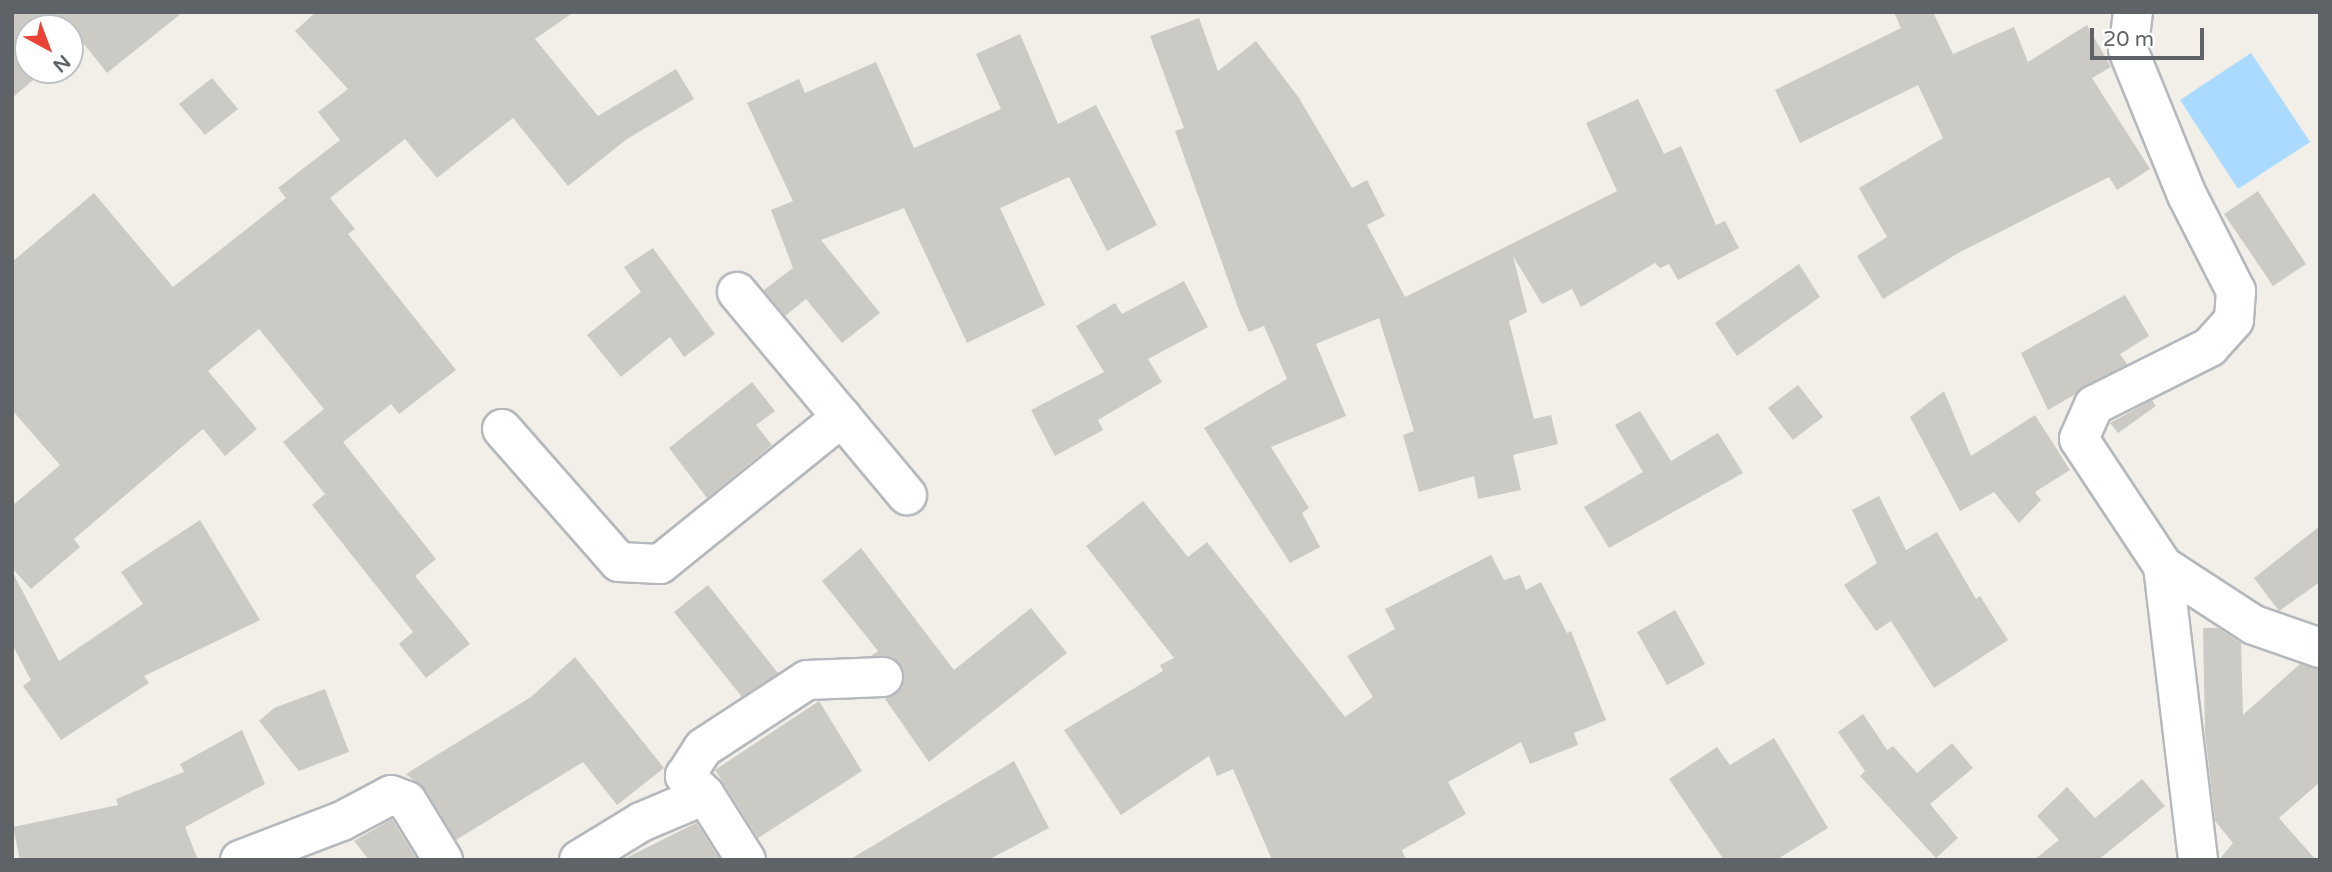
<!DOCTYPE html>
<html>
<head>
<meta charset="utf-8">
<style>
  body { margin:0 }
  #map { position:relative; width:2332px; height:872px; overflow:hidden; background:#f1efe8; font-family:"Varela Round",sans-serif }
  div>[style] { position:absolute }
  .water>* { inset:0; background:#aadaff }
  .building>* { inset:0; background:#cccac5 }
  .roads { filter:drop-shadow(2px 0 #b5b8bc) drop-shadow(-2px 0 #b5b8bc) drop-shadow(0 2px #b5b8bc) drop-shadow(0 -2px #b5b8bc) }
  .minor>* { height:38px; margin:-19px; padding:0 19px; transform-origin:19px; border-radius:19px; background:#fff }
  span { translate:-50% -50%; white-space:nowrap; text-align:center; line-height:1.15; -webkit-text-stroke:6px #fff; paint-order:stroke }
  .frame { position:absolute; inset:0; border:14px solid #5f6368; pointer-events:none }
  .north { position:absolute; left:14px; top:14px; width:70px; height:70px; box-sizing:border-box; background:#fff; border:2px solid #bfc1c3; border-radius:50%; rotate:139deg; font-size:19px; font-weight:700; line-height:28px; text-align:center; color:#5f6368 }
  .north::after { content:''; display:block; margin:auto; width:24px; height:32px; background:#ea4335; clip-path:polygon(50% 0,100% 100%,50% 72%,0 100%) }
  .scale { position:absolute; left:2090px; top:28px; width:114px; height:32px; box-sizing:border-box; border:4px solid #5f6368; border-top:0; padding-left:9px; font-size:21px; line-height:24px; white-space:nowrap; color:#5f6368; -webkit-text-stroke:5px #fff; paint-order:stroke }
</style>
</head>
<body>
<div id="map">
  <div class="water">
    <div style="clip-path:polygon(2251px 53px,2310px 142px,2238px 189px,2180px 100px)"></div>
  </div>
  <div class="building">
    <div style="clip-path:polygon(12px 12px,183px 12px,107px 73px,80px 39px,70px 48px,70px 28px,28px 28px,28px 70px,45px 70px,12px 98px)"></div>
    <div style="clip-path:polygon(316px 12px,574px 12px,535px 39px,598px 116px,676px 69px,694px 99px,627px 139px,568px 186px,513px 118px,437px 178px,405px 139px,330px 198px,355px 229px,348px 234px,456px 370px,399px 414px,391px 404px,343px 442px,436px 559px,415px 576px,470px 644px,426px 678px,399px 644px,413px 632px,312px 505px,325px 494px,283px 442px,324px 409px,259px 329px,208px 371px,257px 429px,225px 456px,203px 429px,74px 539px,80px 547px,31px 589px,12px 568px,12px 506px,60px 465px,12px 410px,12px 262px,94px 193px,173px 287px,286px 198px,278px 188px,340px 140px,318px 112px,348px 89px,295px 31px)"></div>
    <div style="clip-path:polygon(1894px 12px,1933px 12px,1953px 54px,2014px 27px,2028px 62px,2087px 25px,2111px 67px,2092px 78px,2150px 169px,2117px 190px,2109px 177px,1960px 252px,1883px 299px,1857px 256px,1887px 237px,1859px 188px,1943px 138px,1918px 85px,1800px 143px,1775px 90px,1901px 28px)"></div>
    <div style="clip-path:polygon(1199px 18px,1218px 71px,1256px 41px,1299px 98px,1352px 188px,1367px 180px,1385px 216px,1367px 225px,1405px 297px,1617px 191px,1586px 123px,1638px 99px,1664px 154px,1681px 146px,1716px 225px,1725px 221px,1739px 248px,1678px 280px,1669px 264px,1660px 268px,1655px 263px,1581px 307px,1572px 289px,1542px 304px,1513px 256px,1527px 312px,1509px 321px,1534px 419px,1551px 415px,1558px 444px,1513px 455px,1521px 490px,1478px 499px,1474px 476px,1419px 492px,1403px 435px,1414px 431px,1379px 318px,1316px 344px,1346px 416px,1271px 447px,1309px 508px,1302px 513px,1320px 547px,1290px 563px,1204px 428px,1287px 379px,1264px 326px,1249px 332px,1240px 313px,1175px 131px,1184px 128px,1150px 36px)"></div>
    <div style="clip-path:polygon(1020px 34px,1058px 124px,1096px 105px,1157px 225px,1107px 251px,1069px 177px,1000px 208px,1045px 305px,967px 343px,904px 208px,821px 240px,880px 313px,842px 343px,806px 299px,785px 316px,764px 290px,793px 268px,771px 210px,793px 201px,747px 103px,799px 79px,805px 93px,876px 62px,914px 148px,1001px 109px,976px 54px)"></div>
    <div style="clip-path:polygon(212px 78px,238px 109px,205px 135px,179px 104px)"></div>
    <div style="clip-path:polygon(2258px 191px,2306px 264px,2273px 286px,2224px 214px)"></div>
    <div style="clip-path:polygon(653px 248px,715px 334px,684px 357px,670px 337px,621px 377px,587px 335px,641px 292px,624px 267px)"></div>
    <div style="clip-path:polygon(1799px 264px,1820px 297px,1737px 356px,1715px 323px)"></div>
    <div style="clip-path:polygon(1184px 281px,1208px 327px,1148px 359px,1162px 382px,1098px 420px,1103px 430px,1055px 456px,1031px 410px,1104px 372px,1076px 326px,1115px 303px,1122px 314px)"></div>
    <div style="clip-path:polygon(2125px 295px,2149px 336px,2120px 354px,2127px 364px,2048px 410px,2021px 353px)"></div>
    <div style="clip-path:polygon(752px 382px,775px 411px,756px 425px,772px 445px,707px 498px,669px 448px)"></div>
    <div style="clip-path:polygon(1798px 385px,1823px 417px,1793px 440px,1768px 408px)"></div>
    <div style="clip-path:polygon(1944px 391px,1971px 456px,2035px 415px,2070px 470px,2035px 492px,2041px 500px,2019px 523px,1994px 492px,1960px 511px,1910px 417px)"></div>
    <div style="clip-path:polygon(2152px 400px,2156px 406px,2118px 433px,2110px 423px)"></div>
    <div style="clip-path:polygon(1640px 411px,1671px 461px,1718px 433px,1743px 473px,1609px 548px,1584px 507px,1643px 472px,1615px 425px)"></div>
    <div style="clip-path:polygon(1879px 496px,1906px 550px,1937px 532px,1976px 599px,1980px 596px,2008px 640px,1934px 688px,1891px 621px,1876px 631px,1844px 585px,1877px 563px,1852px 510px)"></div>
    <div style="clip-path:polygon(1143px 501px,1188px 557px,1207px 542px,1345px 717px,1373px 697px,1347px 656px,1395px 629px,1385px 609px,1491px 555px,1504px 580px,1520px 575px,1526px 590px,1541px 582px,1567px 633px,1571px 631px,1606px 720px,1574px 733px,1578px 745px,1530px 764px,1521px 742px,1448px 782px,1466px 814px,1402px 850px,1406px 860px,1272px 860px,1233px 769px,1217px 776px,1209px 756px,1121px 815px,1064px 730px,1163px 671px,1160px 665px,1174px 658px,1086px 546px)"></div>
    <div style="clip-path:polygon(200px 520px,260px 620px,144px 676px,149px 683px,61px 740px,23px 686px,31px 680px,12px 644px,12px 571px,59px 661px,143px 604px,121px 572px)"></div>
    <div style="clip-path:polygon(2320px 526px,2320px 582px,2279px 611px,2254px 578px)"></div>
    <div style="clip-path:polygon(861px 548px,954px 670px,1031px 608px,1067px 653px,929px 762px,885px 699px,903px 687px,902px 666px,893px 657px,871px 656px,878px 651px,822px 581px)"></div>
    <div style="clip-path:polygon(708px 585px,778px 673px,742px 697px,674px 612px)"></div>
    <div style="clip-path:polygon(1675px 610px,1705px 664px,1667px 685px,1637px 632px)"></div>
    <div style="clip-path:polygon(2203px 628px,2218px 628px,2241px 643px,2243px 715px,2300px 664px,2320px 669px,2320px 782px,2279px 818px,2316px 860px,2219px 860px,2233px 843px,2215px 821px,2205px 733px)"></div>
    <div style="clip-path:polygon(575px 657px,664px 768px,617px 805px,583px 762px,456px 840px,426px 790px,406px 774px,531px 697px)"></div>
    <div style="clip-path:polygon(325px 689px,349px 752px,299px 771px,259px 721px,274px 708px)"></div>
    <div style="clip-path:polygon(819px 701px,862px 771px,758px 838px,715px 770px)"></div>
    <div style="clip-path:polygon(1863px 714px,1887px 750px,1893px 746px,1917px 773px,1952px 743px,1973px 768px,1930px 804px,1958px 838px,1936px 858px,1860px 776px,1865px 771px,1838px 732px)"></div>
    <div style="clip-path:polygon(242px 730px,265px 784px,185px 827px,198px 860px,20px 860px,13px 827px,118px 805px,116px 799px,184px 772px,180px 764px)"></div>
    <div style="clip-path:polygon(1774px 738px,1828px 828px,1776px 860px,1724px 860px,1669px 779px,1717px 747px,1730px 765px)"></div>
    <div style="clip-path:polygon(1014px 761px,1049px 828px,988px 860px,849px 860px)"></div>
    <div style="clip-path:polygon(2142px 779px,2165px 806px,2098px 860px,2034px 860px,2059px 840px,2037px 816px,2067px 787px,2095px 818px)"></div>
    <div style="clip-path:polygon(392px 819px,417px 860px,369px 860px,354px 841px)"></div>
    <div style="clip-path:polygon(696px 822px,720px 860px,622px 860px,696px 823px)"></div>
  </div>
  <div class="roads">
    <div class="minor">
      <div style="left:2133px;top:12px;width:38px;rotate:97deg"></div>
      <div style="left:2128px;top:50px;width:157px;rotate:67.9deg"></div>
      <div style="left:2187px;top:195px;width:108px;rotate:63deg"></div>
      <div style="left:2236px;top:291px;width:29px;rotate:94deg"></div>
      <div style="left:2234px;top:320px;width:36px;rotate:132deg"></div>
      <div style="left:2210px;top:347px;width:130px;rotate:153.4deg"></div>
      <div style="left:2094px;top:405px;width:37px;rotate:114deg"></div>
      <div style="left:2079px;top:439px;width:152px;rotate:56.5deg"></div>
      <div style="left:2163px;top:566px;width:296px;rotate:83.2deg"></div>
      <div style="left:737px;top:292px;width:265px;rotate:50.1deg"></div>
      <div style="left:502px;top:429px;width:177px;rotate:48.7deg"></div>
      <div style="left:619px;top:562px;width:41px;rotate:2.8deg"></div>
      <div style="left:660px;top:564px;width:234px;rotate:-38.9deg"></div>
      <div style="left:2163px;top:566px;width:108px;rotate:33deg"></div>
      <div style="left:2254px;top:625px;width:70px;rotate:19.2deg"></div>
      <div style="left:705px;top:795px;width:28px;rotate:-136deg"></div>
      <div style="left:685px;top:776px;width:33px;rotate:-57deg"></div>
      <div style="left:703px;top:748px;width:124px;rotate:-33.2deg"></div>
      <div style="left:807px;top:680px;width:76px;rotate:-2.3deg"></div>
      <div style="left:240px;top:860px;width:109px;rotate:-20.9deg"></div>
      <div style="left:342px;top:821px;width:55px;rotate:-28deg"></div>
      <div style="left:391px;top:795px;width:17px;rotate:21deg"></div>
      <div style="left:407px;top:801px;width:69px;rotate:58.6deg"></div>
      <div style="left:579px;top:860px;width:73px;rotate:-31.5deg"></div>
      <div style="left:641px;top:822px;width:69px;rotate:-22.9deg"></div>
      <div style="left:705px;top:795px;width:77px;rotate:57.8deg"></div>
    </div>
  </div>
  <div class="frame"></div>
  <div class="north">N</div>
  <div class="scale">20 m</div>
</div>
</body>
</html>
